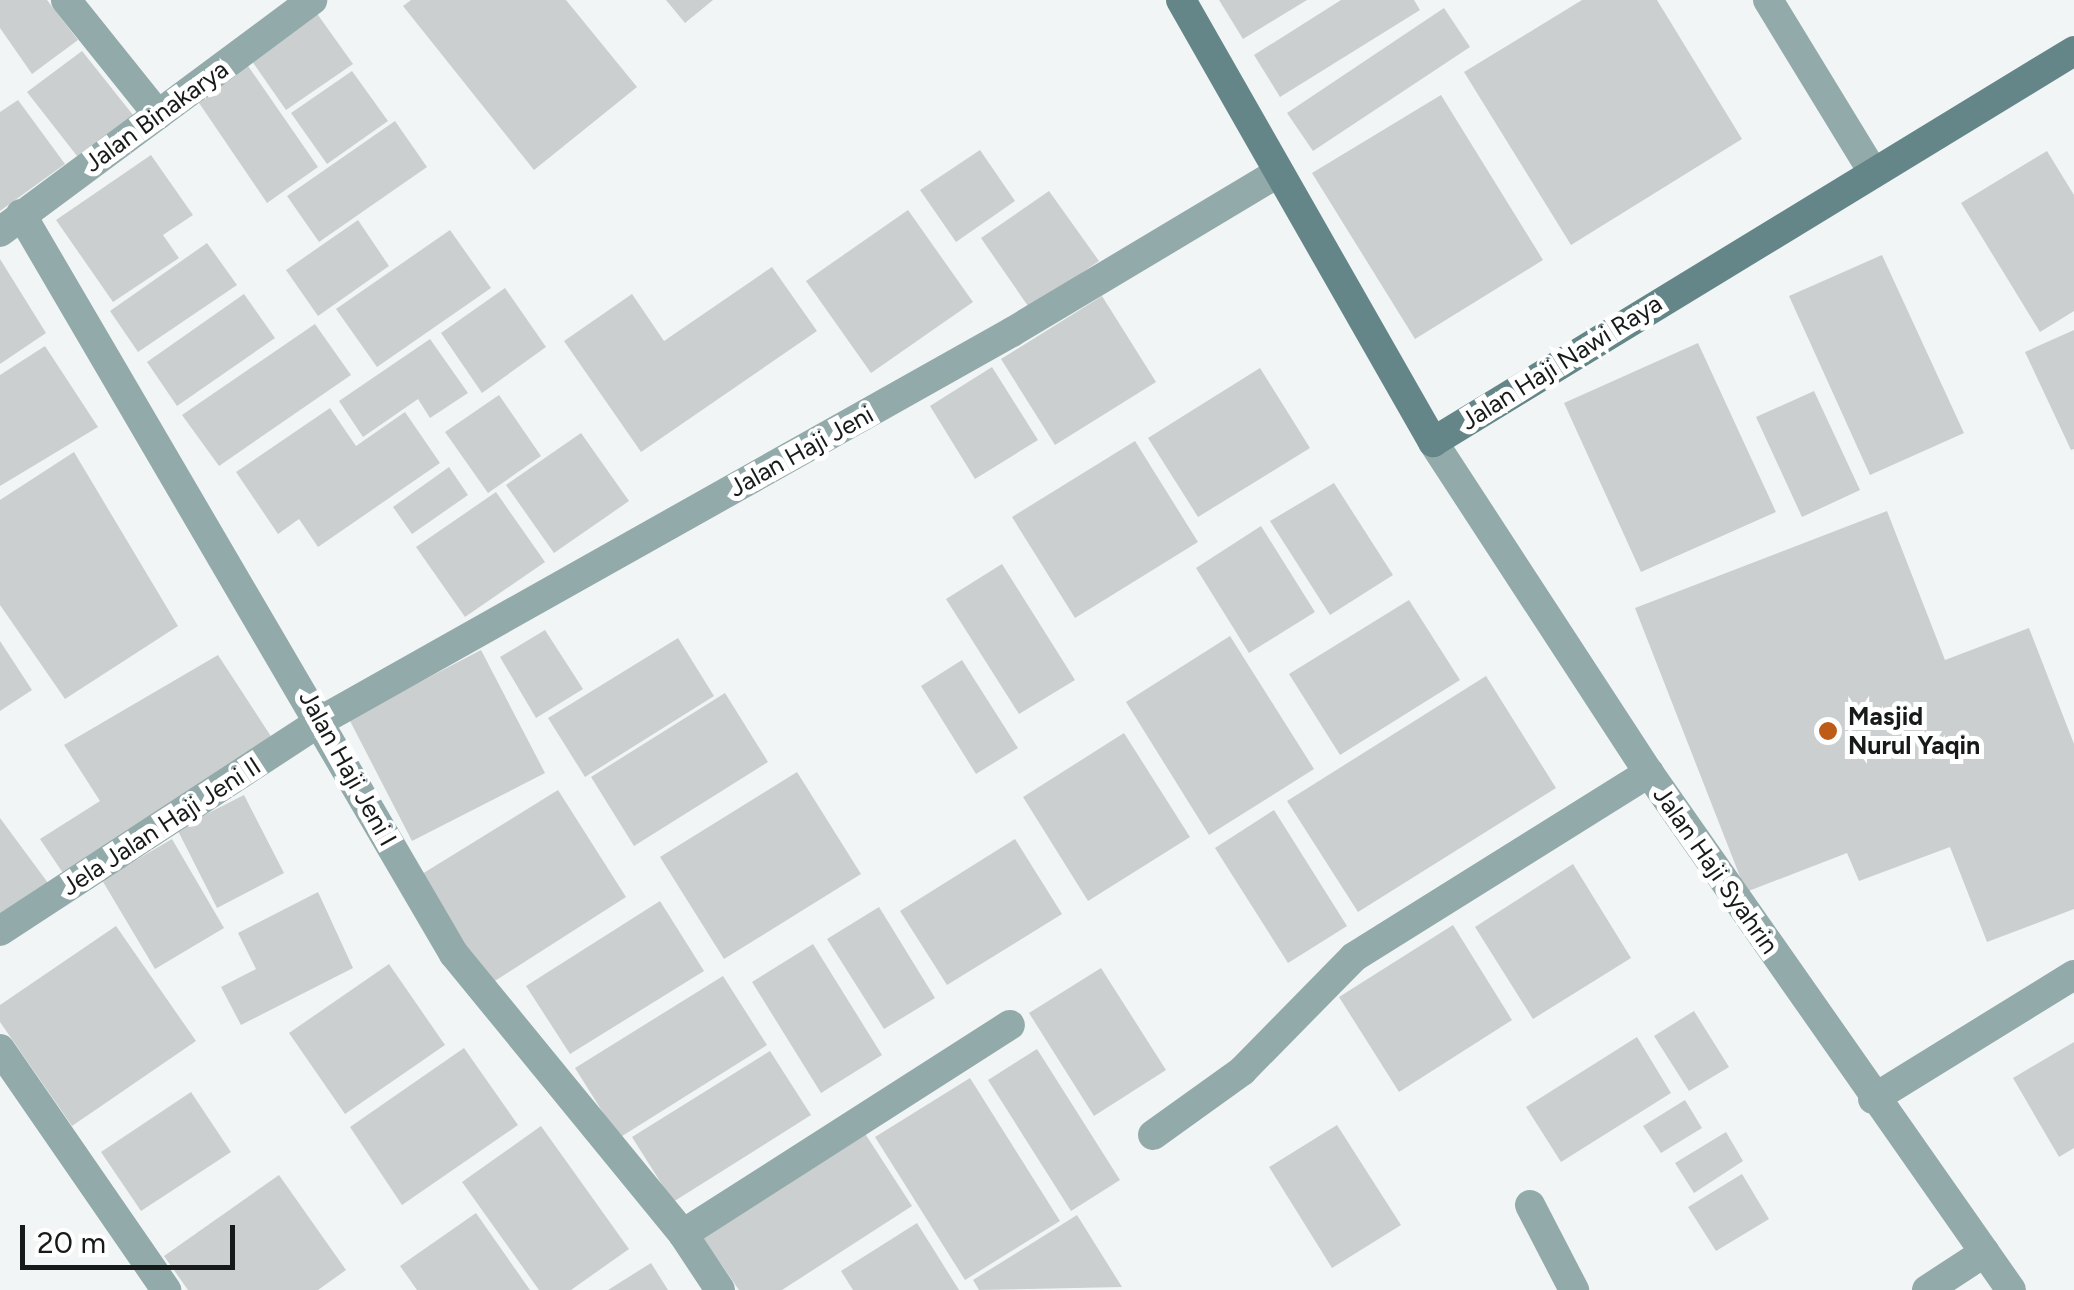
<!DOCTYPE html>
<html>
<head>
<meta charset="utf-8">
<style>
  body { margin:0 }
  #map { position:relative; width:2074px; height:1290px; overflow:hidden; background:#f1f5f5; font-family:Figtree,sans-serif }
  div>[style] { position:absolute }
  .building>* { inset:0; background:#cbcfcf }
  .lane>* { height:30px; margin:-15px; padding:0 15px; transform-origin:15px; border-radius:15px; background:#93aaab }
  .street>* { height:30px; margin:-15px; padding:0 15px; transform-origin:15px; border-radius:15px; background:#93aaab }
  .secondary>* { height:30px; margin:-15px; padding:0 15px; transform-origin:15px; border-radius:15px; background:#648688 }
  .dots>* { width:28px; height:28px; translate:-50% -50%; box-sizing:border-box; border:5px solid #fff; border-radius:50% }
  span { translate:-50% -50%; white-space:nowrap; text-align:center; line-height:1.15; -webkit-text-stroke:10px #fff; paint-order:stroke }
  .street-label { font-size:25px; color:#181a1a }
  .poi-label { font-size:25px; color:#181a1a; font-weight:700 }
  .left { translate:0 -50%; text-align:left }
  .scale { position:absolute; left:20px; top:1225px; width:215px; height:45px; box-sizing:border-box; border:5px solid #181a1a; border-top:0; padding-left:12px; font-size:30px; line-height:35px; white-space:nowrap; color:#181a1a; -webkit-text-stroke:8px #fff; paint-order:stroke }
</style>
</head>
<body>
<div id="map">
  <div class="building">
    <div style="clip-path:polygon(0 0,47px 0,78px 40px,32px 74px,0 28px)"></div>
    <div style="clip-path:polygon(411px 0,566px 0,637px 87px,534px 170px,403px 6px)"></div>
    <div style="clip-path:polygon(666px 0,713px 0,685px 23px)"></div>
    <div style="clip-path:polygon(1219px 0,1307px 0,1243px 39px)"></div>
    <div style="clip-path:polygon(1341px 0,1414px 0,1420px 10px,1280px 97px,1254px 55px)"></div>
    <div style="clip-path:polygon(1582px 0,1657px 0,1742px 139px,1571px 245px,1464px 72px)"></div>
    <div style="clip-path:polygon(313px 8px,353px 64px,286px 110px,247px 54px)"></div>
    <div style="clip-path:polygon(1444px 8px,1470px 47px,1313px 151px,1287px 113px)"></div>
    <div style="clip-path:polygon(82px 51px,133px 115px,77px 156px,27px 92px)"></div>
    <div style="clip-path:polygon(246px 63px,318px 167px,267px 203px,195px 97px)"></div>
    <div style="clip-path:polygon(352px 71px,388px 121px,327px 164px,291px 113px)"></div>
    <div style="clip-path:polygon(1441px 95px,1543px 260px,1415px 339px,1312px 173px)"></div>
    <div style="clip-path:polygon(18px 100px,65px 164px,0 211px,0 112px)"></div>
    <div style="clip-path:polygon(395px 121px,427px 167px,319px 242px,287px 196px)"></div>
    <div style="clip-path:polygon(980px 150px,1015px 201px,956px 242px,920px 190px)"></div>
    <div style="clip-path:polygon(2047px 151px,2074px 195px,2074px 311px,2040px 332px,1961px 203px)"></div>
    <div style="clip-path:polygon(151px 155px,193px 215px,163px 235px,179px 258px,113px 302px,56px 220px)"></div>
    <div style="clip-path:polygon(1049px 191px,1099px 261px,1030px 309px,981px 238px)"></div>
    <div style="clip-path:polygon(908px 210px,973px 302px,871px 373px,806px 281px)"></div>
    <div style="clip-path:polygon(358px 220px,389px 266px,318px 316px,286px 270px)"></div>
    <div style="clip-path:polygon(450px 230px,491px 288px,377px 367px,336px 309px)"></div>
    <div style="clip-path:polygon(207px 243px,237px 285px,138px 352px,110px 311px)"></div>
    <div style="clip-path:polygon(1882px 255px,1964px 433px,1870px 475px,1789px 296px)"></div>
    <div style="clip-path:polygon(0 259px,46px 333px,0 364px)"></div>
    <div style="clip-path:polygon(772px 267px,817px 331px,641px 452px,564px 341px,632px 294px,664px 341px)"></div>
    <div style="clip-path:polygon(505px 288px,546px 347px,482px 393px,441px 333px)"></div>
    <div style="clip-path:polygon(244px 294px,275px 338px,177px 406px,147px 362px)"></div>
    <div style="clip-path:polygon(1102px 296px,1156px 382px,1055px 445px,1001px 359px)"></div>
    <div style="clip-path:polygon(315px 324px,351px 375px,219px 466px,182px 415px)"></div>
    <div style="clip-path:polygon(2074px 330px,2074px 449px,2071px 450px,2025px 352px)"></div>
    <div style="clip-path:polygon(430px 339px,468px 393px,430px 418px,418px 399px,363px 437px,339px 401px)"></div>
    <div style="clip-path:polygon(1698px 343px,1776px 512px,1641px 572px,1564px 403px)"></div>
    <div style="clip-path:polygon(45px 346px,98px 427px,0 486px,0 375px)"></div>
    <div style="clip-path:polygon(992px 367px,1038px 440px,975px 479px,930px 406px)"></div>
    <div style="clip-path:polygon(1260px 368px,1310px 448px,1198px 517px,1148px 438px)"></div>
    <div style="clip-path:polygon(1814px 391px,1860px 490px,1802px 517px,1756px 417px)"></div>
    <div style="clip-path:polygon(499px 395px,541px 456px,488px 493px,445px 432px)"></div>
    <div style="clip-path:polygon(330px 408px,356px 446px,405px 412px,440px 463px,318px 547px,299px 519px,278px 534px,236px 472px)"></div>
    <div style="clip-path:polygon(581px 433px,629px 501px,554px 553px,506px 485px)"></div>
    <div style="clip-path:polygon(1135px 441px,1198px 542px,1075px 618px,1012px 517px)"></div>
    <div style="clip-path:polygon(74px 452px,178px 626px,65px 699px,0 605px,0 500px)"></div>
    <div style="clip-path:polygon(449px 467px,468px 495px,412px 534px,393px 507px)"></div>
    <div style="clip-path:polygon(1334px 483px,1393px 575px,1330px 615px,1270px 521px)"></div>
    <div style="clip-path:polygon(496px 492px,545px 562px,465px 617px,416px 547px)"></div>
    <div style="clip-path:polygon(1887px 511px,1945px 660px,2029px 628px,2074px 744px,2074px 909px,1987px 942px,1950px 847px,1859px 881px,1847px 853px,1746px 892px,1635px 608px)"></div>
    <div style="clip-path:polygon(1261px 526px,1315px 612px,1249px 653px,1196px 568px)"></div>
    <div style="clip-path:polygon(1002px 564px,1075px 680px,1019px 714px,946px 599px)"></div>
    <div style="clip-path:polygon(1409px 600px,1460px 680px,1340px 755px,1289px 674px)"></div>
    <div style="clip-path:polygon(545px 630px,583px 689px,536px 718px,500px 657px)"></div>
    <div style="clip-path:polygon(1230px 636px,1314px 769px,1209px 835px,1126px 702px)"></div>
    <div style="clip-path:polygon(678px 638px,714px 696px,585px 777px,548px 718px)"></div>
    <div style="clip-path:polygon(0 641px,32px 690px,0 711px)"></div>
    <div style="clip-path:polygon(481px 650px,545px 773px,412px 841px,349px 719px)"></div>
    <div style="clip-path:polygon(218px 655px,274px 741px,65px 876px,40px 839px,100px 801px,64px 745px)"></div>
    <div style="clip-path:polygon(962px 660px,1018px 748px,976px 774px,921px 686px)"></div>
    <div style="clip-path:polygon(1486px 676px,1556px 788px,1358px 912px,1287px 801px)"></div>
    <div style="clip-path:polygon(725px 693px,768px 762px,634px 846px,591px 777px)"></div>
    <div style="clip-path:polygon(1124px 733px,1190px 837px,1088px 901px,1023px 797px)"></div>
    <div style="clip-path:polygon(797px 772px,861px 874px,724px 959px,660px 857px)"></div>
    <div style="clip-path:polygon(558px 790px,626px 897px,490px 984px,422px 874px)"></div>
    <div style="clip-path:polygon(244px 795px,284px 873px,217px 908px,177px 829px)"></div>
    <div style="clip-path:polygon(1274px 810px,1347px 926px,1288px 963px,1215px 848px)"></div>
    <div style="clip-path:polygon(0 818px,51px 887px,0 919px)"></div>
    <div style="clip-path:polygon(172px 839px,224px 928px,155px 969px,102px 880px)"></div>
    <div style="clip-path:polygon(1015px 839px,1062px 914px,947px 985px,900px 911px)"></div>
    <div style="clip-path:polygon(1573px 864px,1631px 958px,1533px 1019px,1475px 927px)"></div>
    <div style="clip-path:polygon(318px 892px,353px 968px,241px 1025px,221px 987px,256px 969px,238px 933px)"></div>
    <div style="clip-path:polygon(660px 901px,704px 971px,570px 1054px,526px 986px)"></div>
    <div style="clip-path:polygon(879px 907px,935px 998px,884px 1029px,827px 939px)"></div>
    <div style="clip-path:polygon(1453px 925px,1512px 1020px,1399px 1092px,1339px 997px)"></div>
    <div style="clip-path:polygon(116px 926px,196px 1041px,72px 1126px,0 1022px,0 1005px)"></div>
    <div style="clip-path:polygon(813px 944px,882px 1055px,821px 1093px,752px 982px)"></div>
    <div style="clip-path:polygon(389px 964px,445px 1045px,345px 1114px,289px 1033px)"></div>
    <div style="clip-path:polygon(1101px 968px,1166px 1070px,1094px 1116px,1029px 1013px)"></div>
    <div style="clip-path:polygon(723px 976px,767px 1045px,619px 1138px,575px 1068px)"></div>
    <div style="clip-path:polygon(1694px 1011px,1729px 1067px,1689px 1091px,1654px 1036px)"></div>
    <div style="clip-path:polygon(1637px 1037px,1671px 1093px,1561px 1162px,1526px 1107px)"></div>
    <div style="clip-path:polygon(2074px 1042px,2074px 1148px,2059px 1157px,2013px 1078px)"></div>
    <div style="clip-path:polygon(464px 1048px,518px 1125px,402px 1205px,350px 1127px)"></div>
    <div style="clip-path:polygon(1037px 1049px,1120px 1180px,1071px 1211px,988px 1080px)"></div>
    <div style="clip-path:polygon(770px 1051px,811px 1115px,673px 1202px,632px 1137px)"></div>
    <div style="clip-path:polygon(970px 1078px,1060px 1221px,965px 1280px,875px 1137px)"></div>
    <div style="clip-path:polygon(191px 1092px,231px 1152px,141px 1211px,101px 1152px)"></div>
    <div style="clip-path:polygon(1685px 1100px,1702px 1128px,1661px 1153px,1643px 1126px)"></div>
    <div style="clip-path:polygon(1337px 1125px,1401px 1225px,1332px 1268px,1269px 1167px)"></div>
    <div style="clip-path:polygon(541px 1126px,629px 1249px,571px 1290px,539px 1290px,462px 1182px)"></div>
    <div style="clip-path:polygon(864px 1132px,912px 1206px,782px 1290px,739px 1290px,702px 1237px)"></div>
    <div style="clip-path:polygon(1726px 1132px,1743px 1161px,1694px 1193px,1675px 1163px)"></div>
    <div style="clip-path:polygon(1742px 1174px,1769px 1219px,1716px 1251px,1688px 1207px)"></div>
    <div style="clip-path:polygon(279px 1175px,346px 1270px,318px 1290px,188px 1290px,164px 1256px)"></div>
    <div style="clip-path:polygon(476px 1213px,530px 1290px,417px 1290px,400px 1266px)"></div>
    <div style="clip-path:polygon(1077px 1215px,1122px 1287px,979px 1290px,973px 1280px)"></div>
    <div style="clip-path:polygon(917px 1223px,959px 1290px,853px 1290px,841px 1271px)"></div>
    <div style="clip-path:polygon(651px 1263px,668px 1290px,608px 1290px)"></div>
  </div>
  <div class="lane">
    <div style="left:1873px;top:1099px;width:236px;rotate:-31.7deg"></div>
  </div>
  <div class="street">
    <div style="left:66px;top:0;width:147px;rotate:51.3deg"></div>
    <div style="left:1768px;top:0;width:198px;rotate:58.6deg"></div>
    <div style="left:21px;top:214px;width:857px;rotate:59.67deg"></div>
    <div style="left:454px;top:954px;width:362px;rotate:50.7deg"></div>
    <div style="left:683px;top:1234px;width:67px;rotate:56.5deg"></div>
    <div style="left:0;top:232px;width:389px;rotate:-36.6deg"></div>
    <div style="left:1433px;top:442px;width:395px;rotate:56.9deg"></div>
    <div style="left:1649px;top:773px;width:631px;rotate:55deg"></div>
    <div style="left:0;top:931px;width:385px;rotate:-33.2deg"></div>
    <div style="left:322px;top:720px;width:792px;rotate:-29.35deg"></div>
    <div style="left:1012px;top:332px;width:308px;rotate:-30.9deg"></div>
    <div style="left:0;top:1049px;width:293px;rotate:55.4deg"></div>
    <div style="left:1153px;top:1135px;width:110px;rotate:-35.7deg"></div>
    <div style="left:1242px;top:1071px;width:160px;rotate:-45.5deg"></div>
    <div style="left:1354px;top:957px;width:348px;rotate:-32deg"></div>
    <div style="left:1530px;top:1205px;width:96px;rotate:62.6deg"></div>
    <div style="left:683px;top:1234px;width:388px;rotate:-32.6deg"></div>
    <div style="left:1927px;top:1290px;width:69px;rotate:-33.2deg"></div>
  </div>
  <div class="secondary">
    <div style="left:1181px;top:0;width:509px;rotate:60.31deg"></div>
    <div style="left:1433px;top:442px;width:751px;rotate:-31.38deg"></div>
  </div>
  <div class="dots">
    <div style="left:1828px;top:731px;background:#bc5c17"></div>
  </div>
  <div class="street-label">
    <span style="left:156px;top:116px;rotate:-36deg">Jalan Binakarya</span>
    <span style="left:1561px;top:362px;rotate:-32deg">Jalan Haji Nawi Raya</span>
    <span style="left:801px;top:451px;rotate:-29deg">Jalan Haji Jeni</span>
    <span style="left:348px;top:768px;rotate:61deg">Jalan Haji Jeni I</span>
    <span style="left:161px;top:826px;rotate:-33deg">Jela Jalan Haji Jeni II</span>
    <span style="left:1716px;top:870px;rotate:55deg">Jalan Haji Syahrin</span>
  </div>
  <div class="poi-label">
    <span class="left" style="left:1848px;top:731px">Masjid<br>Nurul Yaqin</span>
  </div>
  <div class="scale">20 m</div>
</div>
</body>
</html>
